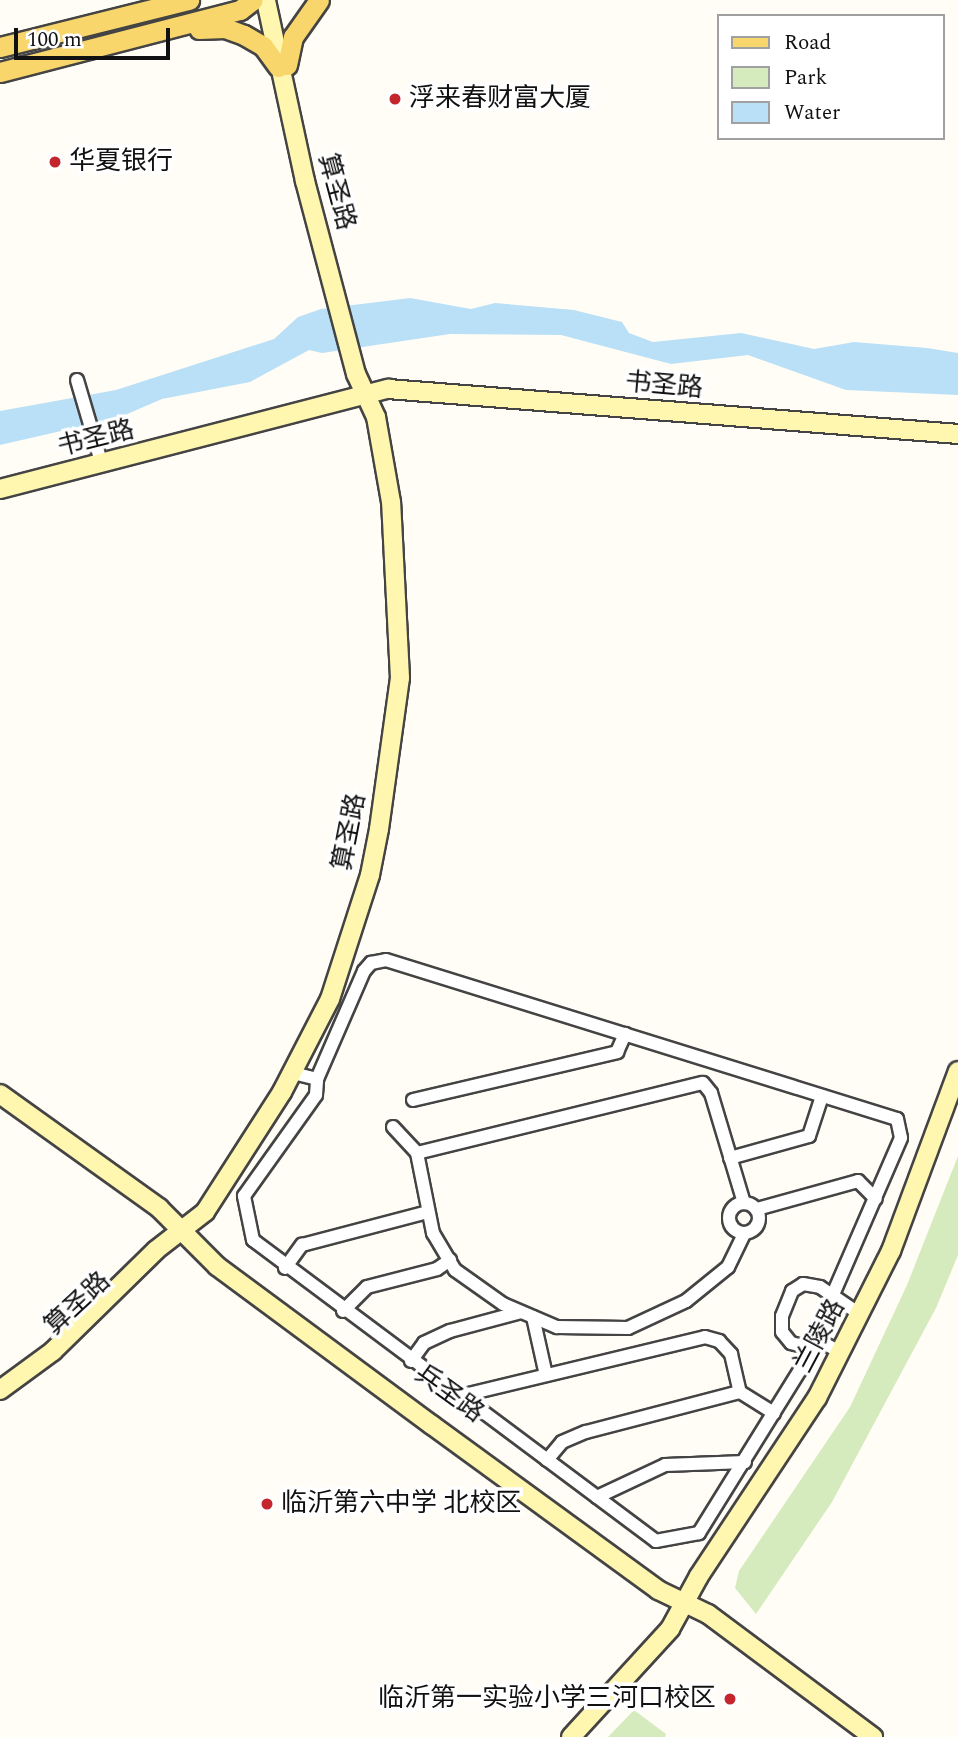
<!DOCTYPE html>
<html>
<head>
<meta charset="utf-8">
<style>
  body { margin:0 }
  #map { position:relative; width:958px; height:1737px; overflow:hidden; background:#fffdf5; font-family:Spectral,"Noto Sans SC",serif }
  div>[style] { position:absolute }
  .green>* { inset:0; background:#d5ebbd }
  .water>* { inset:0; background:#b9e0f7 }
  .roads { filter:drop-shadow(2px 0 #444) drop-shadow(-2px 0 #444) drop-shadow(0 2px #444) drop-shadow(0 -2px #444) }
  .street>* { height:12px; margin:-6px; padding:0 6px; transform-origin:6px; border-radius:6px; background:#fff }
  .street>.ring { margin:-6px; padding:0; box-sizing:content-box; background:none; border:12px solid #fff; border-radius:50% }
  .secondary>* { height:18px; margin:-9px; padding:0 9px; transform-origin:9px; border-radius:9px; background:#fff6b0 }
  .primary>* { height:19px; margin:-9.5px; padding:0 9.5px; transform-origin:9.5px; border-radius:9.5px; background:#f9d66b }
  .dots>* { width:19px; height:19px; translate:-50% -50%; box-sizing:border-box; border:4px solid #fff; border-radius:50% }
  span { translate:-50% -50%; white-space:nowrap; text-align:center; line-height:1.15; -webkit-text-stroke:7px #fff; paint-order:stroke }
  .poi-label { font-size:26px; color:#111 }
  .left { translate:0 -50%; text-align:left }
  .right { translate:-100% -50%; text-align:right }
  .street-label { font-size:26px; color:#111 }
  .legend { position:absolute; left:717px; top:14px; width:228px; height:126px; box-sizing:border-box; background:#fff; border:2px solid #a0a0a0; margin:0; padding:9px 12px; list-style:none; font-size:21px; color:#111 }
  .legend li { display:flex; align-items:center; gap:14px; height:35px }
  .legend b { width:35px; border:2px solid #a0a0a0 }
  .scale { position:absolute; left:14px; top:28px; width:156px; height:32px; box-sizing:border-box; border:4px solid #111; border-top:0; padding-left:9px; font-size:21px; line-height:24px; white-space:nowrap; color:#111; -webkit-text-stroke:5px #fff; paint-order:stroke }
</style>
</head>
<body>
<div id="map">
  <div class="green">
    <div style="clip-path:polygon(958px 1156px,958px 1255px,936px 1308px,832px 1502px,756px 1614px,735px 1588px,739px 1571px,850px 1407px,907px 1285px)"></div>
    <div style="clip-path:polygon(634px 1710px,666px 1734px,665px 1737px,608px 1737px)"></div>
  </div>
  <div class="water">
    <div style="clip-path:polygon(410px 298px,471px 309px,495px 303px,574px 310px,622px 322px,629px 333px,653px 342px,741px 333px,814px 349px,854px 342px,927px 348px,958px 353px,958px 395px,846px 390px,748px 355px,671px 364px,561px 335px,450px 334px,322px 353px,309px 350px,250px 382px,162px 399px,118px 418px,0 445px,0 411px,116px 390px,274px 339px,298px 317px,321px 309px)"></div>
  </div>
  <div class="roads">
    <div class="street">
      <div style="left:77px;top:380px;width:81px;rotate:73.6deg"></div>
      <div style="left:293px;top:1073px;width:25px;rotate:14deg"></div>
      <div style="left:317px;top:1079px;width:118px;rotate:-66.5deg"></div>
      <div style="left:364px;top:971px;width:11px;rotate:-49deg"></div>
      <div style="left:371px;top:963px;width:15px;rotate:-11deg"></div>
      <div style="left:386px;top:960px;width:535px;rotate:17.28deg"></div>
      <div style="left:897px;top:1119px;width:19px;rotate:78deg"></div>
      <div style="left:901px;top:1138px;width:253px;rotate:113.5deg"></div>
      <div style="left:800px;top:1370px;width:192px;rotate:121.8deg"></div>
      <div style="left:699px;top:1533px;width:44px;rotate:169.5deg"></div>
      <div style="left:656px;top:1541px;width:503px;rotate:-143.24deg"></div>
      <div style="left:253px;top:1240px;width:45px;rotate:-101.6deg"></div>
      <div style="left:244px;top:1196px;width:124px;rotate:-54.5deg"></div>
      <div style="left:316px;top:1095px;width:16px;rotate:-86deg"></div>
      <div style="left:413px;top:1100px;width:210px;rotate:-13.2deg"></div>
      <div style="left:617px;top:1052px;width:20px;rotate:-66deg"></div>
      <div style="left:393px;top:1127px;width:35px;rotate:47deg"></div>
      <div style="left:417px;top:1153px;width:82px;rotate:78.7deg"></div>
      <div style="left:433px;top:1233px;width:43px;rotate:59.3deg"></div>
      <div style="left:455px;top:1270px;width:59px;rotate:35.3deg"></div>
      <div style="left:503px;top:1304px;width:59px;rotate:23.1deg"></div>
      <div style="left:557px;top:1327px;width:71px;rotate:0.8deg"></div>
      <div style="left:628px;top:1328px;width:64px;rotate:-25deg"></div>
      <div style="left:686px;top:1301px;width:54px;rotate:-39deg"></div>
      <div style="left:728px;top:1267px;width:37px;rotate:-64deg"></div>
      <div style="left:417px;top:1153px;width:294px;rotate:-13.8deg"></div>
      <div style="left:703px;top:1083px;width:13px;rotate:51deg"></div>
      <div style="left:711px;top:1093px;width:115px;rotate:73.3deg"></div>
      <div style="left:730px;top:1158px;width:82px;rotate:-15.6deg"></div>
      <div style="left:809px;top:1136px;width:42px;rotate:-72deg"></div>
      <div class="ring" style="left:729px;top:1203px;width:18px;height:18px"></div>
      <div style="left:757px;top:1209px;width:105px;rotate:-15.5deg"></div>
      <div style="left:858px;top:1181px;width:25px;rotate:45deg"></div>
      <div style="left:285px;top:1268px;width:29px;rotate:-54deg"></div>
      <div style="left:302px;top:1245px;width:130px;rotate:-14.7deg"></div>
      <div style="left:343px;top:1311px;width:34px;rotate:-45deg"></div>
      <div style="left:367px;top:1287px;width:72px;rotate:-14.4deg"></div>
      <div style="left:437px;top:1269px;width:16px;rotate:-35deg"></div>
      <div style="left:533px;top:1317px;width:59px;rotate:77.4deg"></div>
      <div style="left:842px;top:1353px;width:32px;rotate:-152deg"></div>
      <div style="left:814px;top:1338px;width:14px;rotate:144deg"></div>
      <div style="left:803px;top:1346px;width:12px;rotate:-166deg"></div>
      <div style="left:791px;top:1343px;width:14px;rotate:-129deg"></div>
      <div style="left:782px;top:1332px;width:16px;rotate:-90deg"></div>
      <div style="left:782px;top:1316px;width:27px;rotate:-68deg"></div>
      <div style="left:792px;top:1291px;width:13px;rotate:-32deg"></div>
      <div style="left:803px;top:1284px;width:17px;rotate:10deg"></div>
      <div style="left:820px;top:1287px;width:50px;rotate:34.3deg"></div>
      <div style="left:411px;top:1361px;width:22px;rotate:-54deg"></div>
      <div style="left:424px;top:1343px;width:29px;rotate:-25deg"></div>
      <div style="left:450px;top:1331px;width:73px;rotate:-15deg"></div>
      <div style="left:460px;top:1396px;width:252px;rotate:-13.5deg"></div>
      <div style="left:705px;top:1337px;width:15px;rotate:16deg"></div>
      <div style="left:719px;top:1341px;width:18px;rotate:47deg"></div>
      <div style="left:731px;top:1354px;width:39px;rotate:77deg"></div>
      <div style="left:740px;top:1392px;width:40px;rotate:32deg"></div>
      <div style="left:547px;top:1460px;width:23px;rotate:-50deg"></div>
      <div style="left:562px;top:1442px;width:26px;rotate:-23deg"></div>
      <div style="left:586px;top:1432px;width:159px;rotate:-14.6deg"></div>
      <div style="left:597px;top:1497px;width:75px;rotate:-25.2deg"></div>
      <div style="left:665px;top:1465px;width:80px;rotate:-2.1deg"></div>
    </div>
    <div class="secondary">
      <div style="left:0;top:489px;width:401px;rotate:-14.5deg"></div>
      <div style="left:388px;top:389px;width:572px;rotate:4.51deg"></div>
      <div style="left:0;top:1094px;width:196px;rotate:35.6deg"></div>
      <div style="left:159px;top:1208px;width:82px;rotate:45deg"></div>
      <div style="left:217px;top:1266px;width:267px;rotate:36.5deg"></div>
      <div style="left:432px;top:1425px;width:280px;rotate:36.1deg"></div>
      <div style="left:658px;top:1590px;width:55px;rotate:25.6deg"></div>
      <div style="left:708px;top:1614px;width:206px;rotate:36.7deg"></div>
      <div style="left:0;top:1390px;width:66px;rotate:-36.3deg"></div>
      <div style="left:53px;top:1351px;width:144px;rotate:-44.4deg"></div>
      <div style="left:156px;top:1250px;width:62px;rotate:-37.8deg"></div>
      <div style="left:205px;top:1212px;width:143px;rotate:-57.3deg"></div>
      <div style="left:282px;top:1092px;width:105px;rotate:-62.7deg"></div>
      <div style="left:330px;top:999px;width:130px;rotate:-72.1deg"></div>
      <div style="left:370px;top:875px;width:47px;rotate:-78.9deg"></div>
      <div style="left:379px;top:829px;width:152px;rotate:-82.1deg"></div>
      <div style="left:400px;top:678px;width:176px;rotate:-92.9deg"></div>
      <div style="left:391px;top:502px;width:86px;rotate:-100deg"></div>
      <div style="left:376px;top:417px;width:47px;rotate:-114.9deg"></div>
      <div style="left:356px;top:374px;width:200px;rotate:-104.8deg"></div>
      <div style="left:305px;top:181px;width:185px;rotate:-102.2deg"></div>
      <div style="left:571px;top:1737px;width:147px;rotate:-47.5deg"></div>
      <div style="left:670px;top:1629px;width:60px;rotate:-61.3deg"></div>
      <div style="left:699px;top:1576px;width:214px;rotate:-56.5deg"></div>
      <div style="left:817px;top:1398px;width:165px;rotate:-63.3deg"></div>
      <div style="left:891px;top:1251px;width:192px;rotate:-69.6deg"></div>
    </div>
    <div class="primary">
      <div style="left:199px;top:29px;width:26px;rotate:-2deg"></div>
      <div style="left:225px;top:28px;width:20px;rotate:20deg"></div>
      <div style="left:244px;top:35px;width:22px;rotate:30deg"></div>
      <div style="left:263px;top:46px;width:26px;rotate:54deg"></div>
      <div style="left:0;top:47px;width:195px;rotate:-14deg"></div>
      <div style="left:287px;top:65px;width:29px;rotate:-78deg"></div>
      <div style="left:293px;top:37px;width:45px;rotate:-54.9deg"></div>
      <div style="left:0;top:72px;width:248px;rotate:-14.5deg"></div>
      <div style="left:240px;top:10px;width:16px;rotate:-38deg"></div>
    </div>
  </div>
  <div class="dots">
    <div style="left:395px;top:99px;background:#c4262e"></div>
    <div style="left:55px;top:162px;background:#c4262e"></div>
    <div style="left:267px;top:1504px;background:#c4262e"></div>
    <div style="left:730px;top:1699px;background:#c4262e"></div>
  </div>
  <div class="poi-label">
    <span class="left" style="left:409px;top:99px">浮来春财富大厦</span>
    <span class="left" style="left:69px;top:162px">华夏银行</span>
    <span class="left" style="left:281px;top:1504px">临沂第六中学 北校区</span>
    <span class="right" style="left:716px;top:1699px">临沂第一实验小学三河口校区</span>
  </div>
  <div class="street-label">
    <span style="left:336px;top:192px;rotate:75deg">算圣路</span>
    <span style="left:664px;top:386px;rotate:5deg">书圣路</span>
    <span style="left:96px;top:439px;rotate:-14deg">书圣路</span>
    <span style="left:350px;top:832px;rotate:-79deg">算圣路</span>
    <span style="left:78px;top:1304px;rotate:-43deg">算圣路</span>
    <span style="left:820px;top:1336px;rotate:-62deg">兰陵路</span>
    <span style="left:449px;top:1394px;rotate:36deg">兵圣路</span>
  </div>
  <ul class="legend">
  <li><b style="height:9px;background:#f9d66b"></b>Road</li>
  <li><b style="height:19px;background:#d5ebbd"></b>Park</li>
  <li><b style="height:19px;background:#b9e0f7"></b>Water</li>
  </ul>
  <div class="scale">100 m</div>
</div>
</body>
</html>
